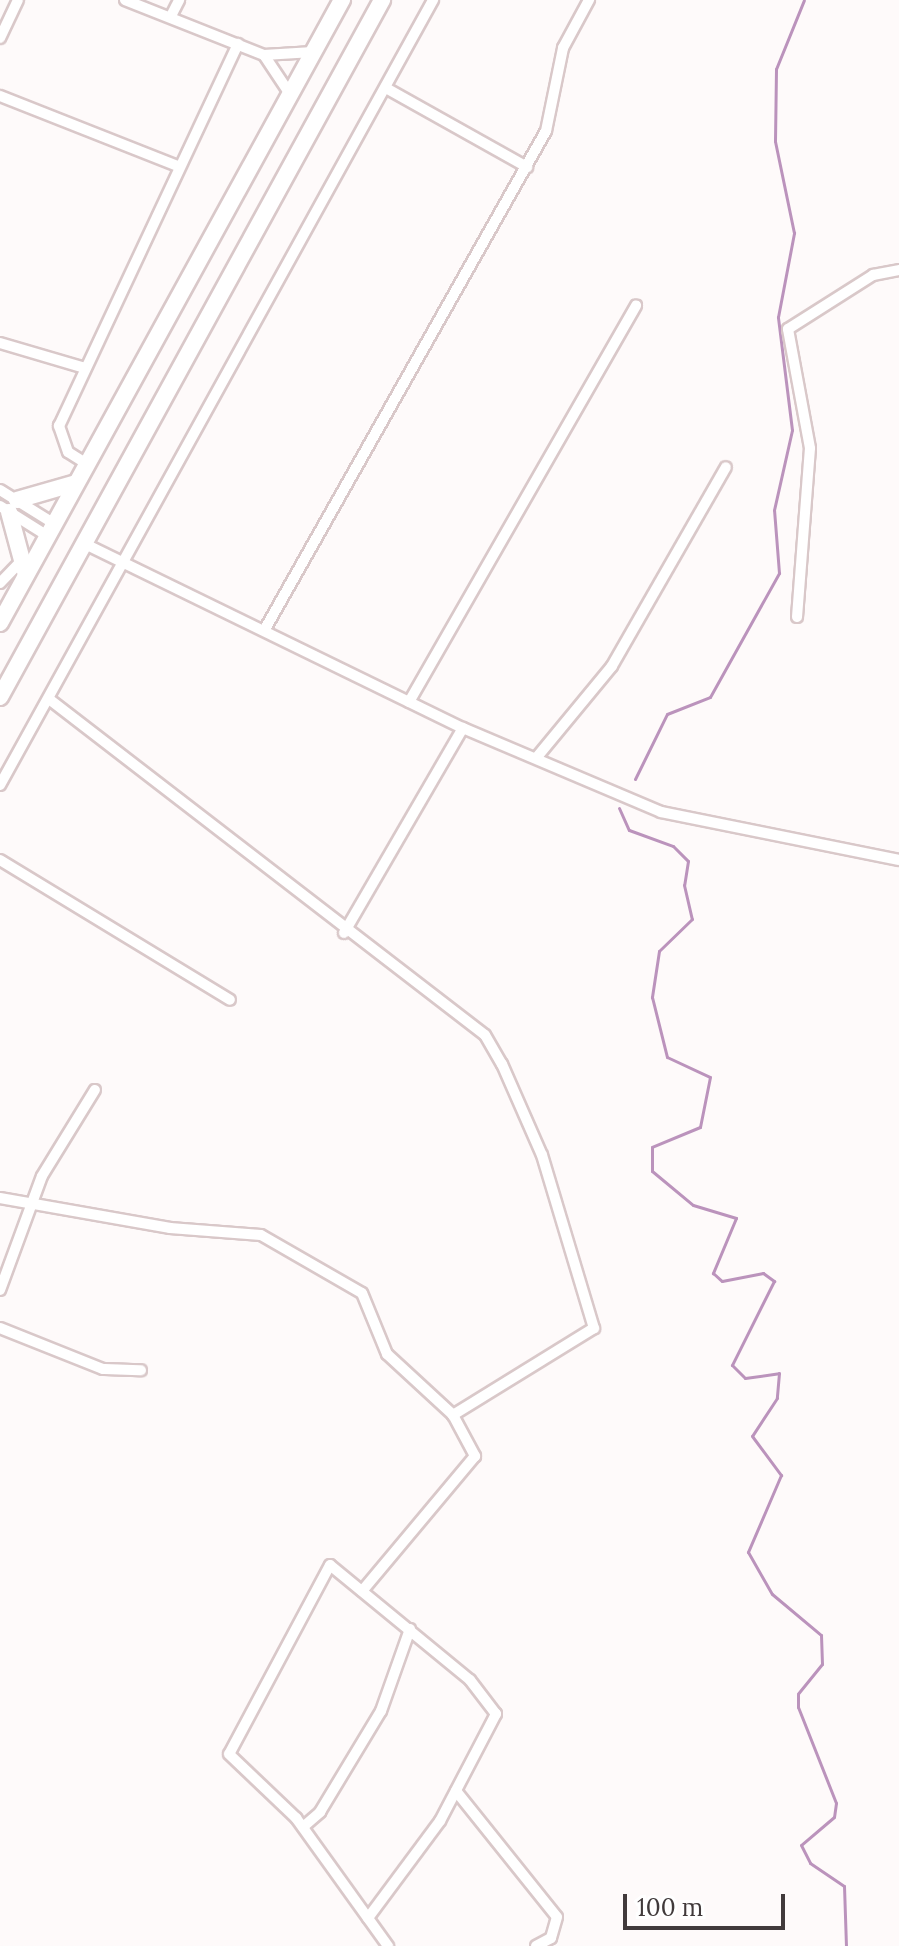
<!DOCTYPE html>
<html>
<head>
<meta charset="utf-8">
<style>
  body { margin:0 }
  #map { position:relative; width:899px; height:1946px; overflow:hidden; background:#fefafa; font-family:Lora,serif }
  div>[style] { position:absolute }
  .stream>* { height:3px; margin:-1.5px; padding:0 1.5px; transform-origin:1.5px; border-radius:1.5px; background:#bb93bc }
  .roads { filter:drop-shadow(2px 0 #d9c8c9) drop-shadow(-2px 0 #d9c8c9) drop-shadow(0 2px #d9c8c9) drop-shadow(0 -2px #d9c8c9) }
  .minor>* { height:10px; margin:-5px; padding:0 5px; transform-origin:5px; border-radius:5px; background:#fff }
  .trunk>* { height:16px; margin:-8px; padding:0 8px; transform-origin:8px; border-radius:8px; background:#fff }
  span { translate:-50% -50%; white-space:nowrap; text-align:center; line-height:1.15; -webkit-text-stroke:7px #fff; paint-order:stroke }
  .scale { position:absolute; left:623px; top:1894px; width:162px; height:36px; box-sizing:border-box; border:4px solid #413a3b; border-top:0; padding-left:10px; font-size:24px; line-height:28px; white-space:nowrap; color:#413a3b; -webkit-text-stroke:6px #fff; paint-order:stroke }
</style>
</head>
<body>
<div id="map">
  <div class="stream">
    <div style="left:635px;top:779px;width:72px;rotate:-63.8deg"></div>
    <div style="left:667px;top:714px;width:46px;rotate:-21.6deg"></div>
    <div style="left:710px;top:697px;width:142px;rotate:-60.9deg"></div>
    <div style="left:779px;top:573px;width:63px;rotate:-94.5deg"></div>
    <div style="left:774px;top:510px;width:82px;rotate:-77.3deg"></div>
    <div style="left:792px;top:430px;width:114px;rotate:-97.1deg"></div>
    <div style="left:778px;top:317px;width:86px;rotate:-79.2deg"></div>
    <div style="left:794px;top:233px;width:94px;rotate:-101.7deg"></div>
    <div style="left:775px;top:141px;width:72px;rotate:-89.2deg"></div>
    <div style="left:776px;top:69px;width:74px;rotate:-67.9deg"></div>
    <div style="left:619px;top:808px;width:24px;rotate:66deg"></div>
    <div style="left:629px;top:830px;width:47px;rotate:20deg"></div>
    <div style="left:673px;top:846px;width:21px;rotate:45deg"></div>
    <div style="left:688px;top:861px;width:24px;rotate:99deg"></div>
    <div style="left:684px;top:885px;width:35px;rotate:77deg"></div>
    <div style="left:692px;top:919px;width:46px;rotate:135.9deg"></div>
    <div style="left:659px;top:951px;width:47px;rotate:98.7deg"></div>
    <div style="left:652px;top:997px;width:62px;rotate:76deg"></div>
    <div style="left:667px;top:1057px;width:47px;rotate:24.9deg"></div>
    <div style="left:710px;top:1077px;width:51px;rotate:101.3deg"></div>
    <div style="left:700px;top:1127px;width:52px;rotate:157.4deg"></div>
    <div style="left:652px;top:1147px;width:24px;rotate:90deg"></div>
    <div style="left:652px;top:1171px;width:53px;rotate:39.7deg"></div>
    <div style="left:693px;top:1205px;width:45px;rotate:16.8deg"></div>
    <div style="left:736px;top:1218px;width:60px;rotate:112.7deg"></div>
    <div style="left:713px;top:1273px;width:12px;rotate:42deg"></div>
    <div style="left:722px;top:1281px;width:42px;rotate:-11deg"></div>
    <div style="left:763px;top:1273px;width:14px;rotate:36deg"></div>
    <div style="left:774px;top:1281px;width:94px;rotate:116.6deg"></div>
    <div style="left:732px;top:1365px;width:18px;rotate:45deg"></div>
    <div style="left:745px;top:1378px;width:34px;rotate:-8deg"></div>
    <div style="left:779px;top:1373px;width:25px;rotate:95deg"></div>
    <div style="left:777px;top:1398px;width:45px;rotate:123.3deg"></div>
    <div style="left:752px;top:1436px;width:49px;rotate:53.4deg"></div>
    <div style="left:781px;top:1475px;width:84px;rotate:113.2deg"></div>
    <div style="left:748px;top:1552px;width:48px;rotate:60.3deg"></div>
    <div style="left:772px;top:1594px;width:64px;rotate:39.9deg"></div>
    <div style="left:821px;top:1635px;width:29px;rotate:88deg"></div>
    <div style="left:822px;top:1664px;width:38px;rotate:129deg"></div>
    <div style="left:798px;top:1694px;width:13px;rotate:90deg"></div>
    <div style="left:798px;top:1707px;width:103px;rotate:68.4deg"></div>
    <div style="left:836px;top:1803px;width:14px;rotate:98deg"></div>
    <div style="left:834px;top:1817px;width:43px;rotate:139.7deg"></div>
    <div style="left:801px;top:1845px;width:20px;rotate:63deg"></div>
    <div style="left:810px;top:1863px;width:41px;rotate:34.1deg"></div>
    <div style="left:844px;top:1886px;width:60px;rotate:88.1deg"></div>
  </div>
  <div class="roads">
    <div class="minor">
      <div style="left:125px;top:0;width:149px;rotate:21.6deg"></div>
      <div style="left:264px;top:55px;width:47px;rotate:56.3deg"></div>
      <div style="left:171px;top:16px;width:18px;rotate:-63deg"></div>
      <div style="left:0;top:38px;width:42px;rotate:-64.7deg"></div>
      <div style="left:264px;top:55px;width:49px;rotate:-3.5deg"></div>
      <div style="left:386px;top:88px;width:162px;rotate:29.3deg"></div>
      <div style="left:0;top:96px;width:193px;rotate:21.5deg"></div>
      <div style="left:0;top:343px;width:89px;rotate:16.4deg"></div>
      <div style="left:87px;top:464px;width:22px;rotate:-148deg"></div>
      <div style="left:68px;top:452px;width:28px;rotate:-109deg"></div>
      <div style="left:59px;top:426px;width:422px;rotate:-64.9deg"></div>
      <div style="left:0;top:490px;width:62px;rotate:31.9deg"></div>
      <div style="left:0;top:506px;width:54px;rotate:32.2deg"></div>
      <div style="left:85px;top:544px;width:420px;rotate:26deg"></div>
      <div style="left:463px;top:728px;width:215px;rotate:23deg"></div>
      <div style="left:661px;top:812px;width:243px;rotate:11.4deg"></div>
      <div style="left:0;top:583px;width:33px;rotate:-46deg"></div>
      <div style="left:797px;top:617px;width:169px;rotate:-85.6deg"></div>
      <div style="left:810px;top:448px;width:121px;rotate:-100.5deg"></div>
      <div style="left:788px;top:329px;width:101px;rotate:-32.4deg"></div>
      <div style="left:873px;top:275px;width:26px;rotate:-11deg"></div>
      <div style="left:265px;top:629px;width:572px;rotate:-60.57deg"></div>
      <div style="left:546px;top:131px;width:85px;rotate:-78.4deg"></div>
      <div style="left:563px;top:48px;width:55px;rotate:-61.6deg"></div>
      <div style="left:49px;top:699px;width:550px;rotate:37.62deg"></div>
      <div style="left:485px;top:1035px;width:34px;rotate:60deg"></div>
      <div style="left:502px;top:1064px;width:99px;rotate:66.3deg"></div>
      <div style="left:542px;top:1155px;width:181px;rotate:73.3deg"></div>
      <div style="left:594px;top:1328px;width:166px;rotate:148.3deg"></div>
      <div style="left:409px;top:702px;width:457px;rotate:-60.2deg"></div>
      <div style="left:537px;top:757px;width:118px;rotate:-50.5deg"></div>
      <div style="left:612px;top:666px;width:229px;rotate:-60.2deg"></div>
      <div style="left:0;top:785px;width:897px;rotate:-61.12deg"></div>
      <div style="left:0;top:860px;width:269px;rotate:31.3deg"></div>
      <div style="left:344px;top:933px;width:237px;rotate:-59.9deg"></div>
      <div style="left:0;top:1198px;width:173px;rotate:10deg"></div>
      <div style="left:170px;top:1228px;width:91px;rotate:4.4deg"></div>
      <div style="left:261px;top:1235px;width:116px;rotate:29.9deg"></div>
      <div style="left:362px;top:1293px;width:66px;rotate:67.7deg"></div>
      <div style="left:387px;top:1354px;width:90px;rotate:42.7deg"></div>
      <div style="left:453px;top:1415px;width:47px;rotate:61.8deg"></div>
      <div style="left:475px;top:1456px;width:176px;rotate:129.9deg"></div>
      <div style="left:0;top:1290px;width:121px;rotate:-69.8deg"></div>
      <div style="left:42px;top:1176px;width:101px;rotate:-58.4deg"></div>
      <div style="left:0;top:1328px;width:111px;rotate:21.7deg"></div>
      <div style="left:103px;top:1369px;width:38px;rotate:2deg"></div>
      <div style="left:456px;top:1791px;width:161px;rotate:51.3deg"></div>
      <div style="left:557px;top:1917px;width:22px;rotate:106deg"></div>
      <div style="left:551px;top:1938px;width:17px;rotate:152deg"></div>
      <div style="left:303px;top:1827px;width:23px;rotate:-41deg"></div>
      <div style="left:320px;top:1812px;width:118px;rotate:-58.9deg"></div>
      <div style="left:381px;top:1711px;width:87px;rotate:-70.5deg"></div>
      <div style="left:368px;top:1918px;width:121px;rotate:-53.4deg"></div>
      <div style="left:440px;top:1821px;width:121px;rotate:-62.4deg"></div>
      <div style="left:496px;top:1714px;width:43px;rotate:-127.4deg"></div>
      <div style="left:470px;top:1680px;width:181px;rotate:-140.6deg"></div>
      <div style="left:330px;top:1565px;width:214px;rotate:118.1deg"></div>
      <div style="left:229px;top:1754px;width:93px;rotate:43.7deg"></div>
      <div style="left:296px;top:1818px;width:158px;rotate:54.3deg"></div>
    </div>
    <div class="trunk">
      <div style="left:17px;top:500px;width:61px;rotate:-16.1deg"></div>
      <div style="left:9px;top:512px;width:65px;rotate:74.9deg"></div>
      <div style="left:0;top:623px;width:711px;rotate:-61.24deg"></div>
      <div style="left:0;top:697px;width:795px;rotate:-61.27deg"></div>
    </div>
  </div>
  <div class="scale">100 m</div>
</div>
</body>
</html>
